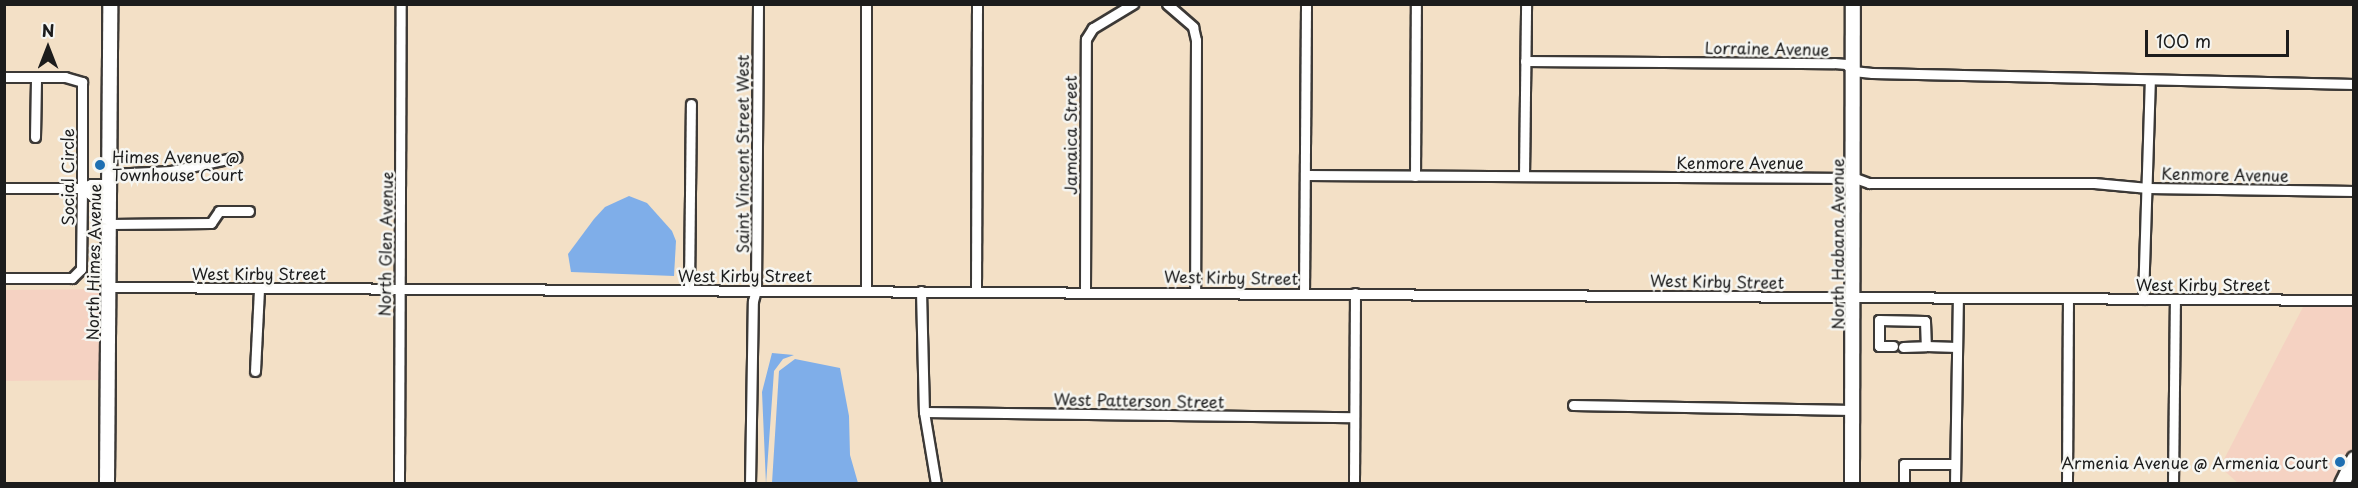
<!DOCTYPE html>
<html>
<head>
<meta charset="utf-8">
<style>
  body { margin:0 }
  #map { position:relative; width:2358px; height:488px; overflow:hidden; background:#f3e0c6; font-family:"Playpen Sans",sans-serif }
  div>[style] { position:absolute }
  .built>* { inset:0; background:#f5d2c2 }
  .water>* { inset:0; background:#7faee9 }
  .roads { filter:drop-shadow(2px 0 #3c3936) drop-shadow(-2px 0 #3c3936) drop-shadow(0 2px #3c3936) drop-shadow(0 -2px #3c3936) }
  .street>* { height:9px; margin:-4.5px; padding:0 4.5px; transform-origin:4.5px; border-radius:4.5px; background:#fff }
  .secondary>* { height:14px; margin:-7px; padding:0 7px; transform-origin:7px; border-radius:7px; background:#fff }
  .dots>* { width:16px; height:16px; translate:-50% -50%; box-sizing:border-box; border:3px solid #f6f6f2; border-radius:50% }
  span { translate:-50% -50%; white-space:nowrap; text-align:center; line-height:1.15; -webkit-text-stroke:5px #f6f6f2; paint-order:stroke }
  .street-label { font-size:16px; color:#1c1c1c }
  .poi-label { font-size:16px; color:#1c1c1c }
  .left { translate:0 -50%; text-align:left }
  .right { translate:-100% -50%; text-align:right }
  .frame { position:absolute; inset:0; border:6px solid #1c1c1c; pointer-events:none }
  .north { position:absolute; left:18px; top:18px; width:60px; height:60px; -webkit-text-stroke:4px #f6f6f2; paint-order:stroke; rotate:0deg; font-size:16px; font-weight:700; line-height:24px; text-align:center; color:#1c1c1c }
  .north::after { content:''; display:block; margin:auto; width:21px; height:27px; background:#1c1c1c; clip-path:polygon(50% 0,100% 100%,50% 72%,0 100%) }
  .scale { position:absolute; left:2145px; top:30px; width:144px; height:27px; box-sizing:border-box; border:3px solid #1c1c1c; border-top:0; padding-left:8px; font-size:18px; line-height:21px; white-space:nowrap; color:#1c1c1c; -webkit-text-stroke:4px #f6f6f2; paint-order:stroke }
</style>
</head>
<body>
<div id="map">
  <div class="built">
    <div style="clip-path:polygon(104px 289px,103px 380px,5px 381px,4px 290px)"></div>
    <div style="clip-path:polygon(2304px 305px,2353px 305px,2353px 447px,2336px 483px,2238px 483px,2220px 467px)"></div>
  </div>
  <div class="water">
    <div style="clip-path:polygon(629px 196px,647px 203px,672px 231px,676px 241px,674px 276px,571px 272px,568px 254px,594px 219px,605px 207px)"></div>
    <div style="clip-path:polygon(772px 353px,794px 355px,783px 359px,774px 371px,766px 484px,762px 392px)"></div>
    <div style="clip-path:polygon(795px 359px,840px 368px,849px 416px,850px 455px,858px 483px,772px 483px,779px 371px)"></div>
  </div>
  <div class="roads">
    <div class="street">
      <div style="left:866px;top:4px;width:287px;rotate:90deg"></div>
      <div style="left:1167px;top:4px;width:35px;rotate:41deg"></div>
      <div style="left:1193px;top:27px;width:13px;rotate:77deg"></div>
      <div style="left:1196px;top:40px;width:252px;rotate:90.2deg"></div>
      <div style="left:1525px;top:61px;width:309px;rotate:0.4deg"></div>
      <div style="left:1834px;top:63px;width:12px;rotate:5deg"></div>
      <div style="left:1846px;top:64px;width:10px;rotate:45deg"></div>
      <div style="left:1853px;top:71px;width:19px;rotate:6deg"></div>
      <div style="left:1872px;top:73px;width:482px;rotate:1.3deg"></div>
      <div style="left:4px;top:77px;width:61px"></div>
      <div style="left:65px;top:77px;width:18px;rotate:16deg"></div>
      <div style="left:82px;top:82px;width:106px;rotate:90deg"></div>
      <div style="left:82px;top:188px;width:81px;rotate:90.7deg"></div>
      <div style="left:81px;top:269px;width:13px;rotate:135deg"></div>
      <div style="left:72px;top:278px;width:68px;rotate:180deg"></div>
      <div style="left:35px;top:137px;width:59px;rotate:-89deg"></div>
      <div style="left:110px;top:174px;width:61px;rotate:-2.8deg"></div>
      <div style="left:171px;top:171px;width:67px;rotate:-12deg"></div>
      <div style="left:1306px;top:175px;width:549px;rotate:0.31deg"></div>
      <div style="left:1855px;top:178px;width:15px;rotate:20deg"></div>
      <div style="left:1869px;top:183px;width:225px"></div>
      <div style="left:2094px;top:183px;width:54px;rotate:5.3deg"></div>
      <div style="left:2148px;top:188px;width:206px;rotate:0.8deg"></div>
      <div style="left:1415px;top:176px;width:172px;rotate:-89.7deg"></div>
      <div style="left:1524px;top:176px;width:172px;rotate:-89.3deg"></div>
      <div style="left:6px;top:188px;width:76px"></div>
      <div style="left:82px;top:188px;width:10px;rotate:-24deg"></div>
      <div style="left:91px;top:184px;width:19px"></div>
      <div style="left:82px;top:188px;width:11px;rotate:38deg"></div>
      <div style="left:91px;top:195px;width:19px"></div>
      <div style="left:110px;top:224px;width:101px;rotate:-0.6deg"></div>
      <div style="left:211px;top:223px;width:14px;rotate:-56deg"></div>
      <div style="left:219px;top:211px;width:30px"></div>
      <div style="left:109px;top:287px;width:2245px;rotate:0.33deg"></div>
      <div style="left:689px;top:289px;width:185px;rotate:-89.4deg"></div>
      <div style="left:921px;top:291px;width:121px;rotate:88.6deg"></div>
      <div style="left:924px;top:412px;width:73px;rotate:80.5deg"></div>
      <div style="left:976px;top:291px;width:287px;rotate:-89.8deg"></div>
      <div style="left:1085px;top:291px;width:252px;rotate:-89.8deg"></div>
      <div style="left:1086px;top:39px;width:13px;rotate:-58deg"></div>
      <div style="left:1093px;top:28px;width:47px;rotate:-31deg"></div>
      <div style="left:1304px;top:293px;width:289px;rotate:-89.6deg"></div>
      <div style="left:2143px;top:299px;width:218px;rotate:-88.2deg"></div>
      <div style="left:1893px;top:346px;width:14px;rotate:180deg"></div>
      <div style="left:1879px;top:346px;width:26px;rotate:-90deg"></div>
      <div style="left:1879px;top:320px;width:46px;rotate:1.2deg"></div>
      <div style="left:1925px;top:321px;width:25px;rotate:88deg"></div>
      <div style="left:1926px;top:346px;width:31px;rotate:2deg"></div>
      <div style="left:1903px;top:347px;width:23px;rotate:-2deg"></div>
      <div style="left:255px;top:371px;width:82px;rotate:-87.2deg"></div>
      <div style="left:1573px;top:405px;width:280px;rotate:1deg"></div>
      <div style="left:924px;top:412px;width:430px;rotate:0.7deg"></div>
      <div style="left:399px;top:484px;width:480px;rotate:-89.8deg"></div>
      <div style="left:750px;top:484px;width:183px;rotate:-89.1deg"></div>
      <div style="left:753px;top:301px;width:11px;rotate:-75deg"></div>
      <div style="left:756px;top:290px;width:286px;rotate:-89.6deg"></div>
      <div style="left:1354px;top:484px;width:191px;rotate:-89.7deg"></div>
      <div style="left:1904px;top:484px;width:20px;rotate:-90deg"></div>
      <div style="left:1904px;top:464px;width:51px"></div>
      <div style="left:1955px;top:484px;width:186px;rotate:-89.1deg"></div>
      <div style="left:2067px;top:484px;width:185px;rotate:-89.7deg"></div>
      <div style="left:2173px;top:484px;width:185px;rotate:-89.4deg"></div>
    </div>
    <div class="secondary">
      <div style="left:107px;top:484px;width:480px;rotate:-89.6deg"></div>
      <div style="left:1852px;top:484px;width:480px;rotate:-89.9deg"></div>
      <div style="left:2342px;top:484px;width:28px;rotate:-64deg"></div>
    </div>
  </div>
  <div class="dots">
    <div style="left:100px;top:165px;background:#1f6fb2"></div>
    <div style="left:2340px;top:462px;background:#1f6fb2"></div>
  </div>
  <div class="street-label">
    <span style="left:1767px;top:48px;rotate:1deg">Lorraine Avenue</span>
    <span style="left:1070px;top:135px;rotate:-90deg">Jamaica Street</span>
    <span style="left:742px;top:154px;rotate:-90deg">Saint Vincent Street West</span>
    <span style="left:1740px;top:162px">Kenmore Avenue</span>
    <span style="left:2225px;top:174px;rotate:1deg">Kenmore Avenue</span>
    <span style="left:67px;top:177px;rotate:-90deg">Social Circle</span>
    <span style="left:385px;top:244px;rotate:-89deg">North Glen Avenue</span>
    <span style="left:1837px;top:244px;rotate:-90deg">North Habana Avenue</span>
    <span style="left:93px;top:262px;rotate:-89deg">North Himes Avenue</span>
    <span style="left:259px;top:273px">West Kirby Street</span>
    <span style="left:745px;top:275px">West Kirby Street</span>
    <span style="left:1231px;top:277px;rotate:1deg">West Kirby Street</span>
    <span style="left:1717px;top:281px;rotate:1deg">West Kirby Street</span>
    <span style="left:2203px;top:284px">West Kirby Street</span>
    <span style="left:1139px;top:400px;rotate:1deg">West Patterson Street</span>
  </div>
  <div class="poi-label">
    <span class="left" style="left:112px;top:165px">Himes Avenue @<br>Townhouse Court</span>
    <span class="right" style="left:2328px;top:462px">Armenia Avenue @ Armenia Court</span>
  </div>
  <div class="frame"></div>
  <div class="north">N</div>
  <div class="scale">100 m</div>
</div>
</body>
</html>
